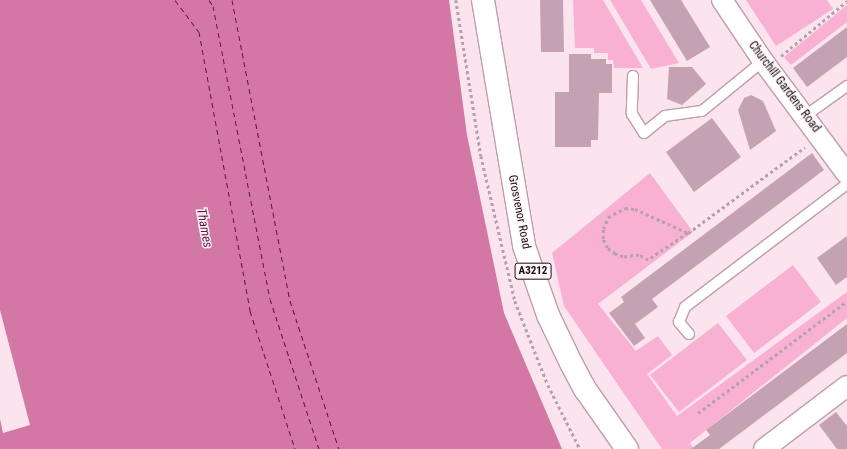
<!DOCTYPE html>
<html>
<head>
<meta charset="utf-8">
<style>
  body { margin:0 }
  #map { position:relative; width:847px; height:449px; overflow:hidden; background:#fbe4ee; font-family:"Roboto Condensed",sans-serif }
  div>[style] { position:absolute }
  .green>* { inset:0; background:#f8b1d3 }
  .water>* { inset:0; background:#d377a5 }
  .pier>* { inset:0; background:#fbe4ee }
  .ferry>* { height:1px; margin-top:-0.5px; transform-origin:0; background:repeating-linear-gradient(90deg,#630f42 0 5px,transparent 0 9px) }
  .building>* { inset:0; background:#c4a2b2 }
  .path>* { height:2.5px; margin-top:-1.25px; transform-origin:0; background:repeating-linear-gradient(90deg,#b4a1a9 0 3px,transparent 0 6px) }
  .roads { filter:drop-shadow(1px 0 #bf9dac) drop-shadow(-1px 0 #bf9dac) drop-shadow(0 1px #bf9dac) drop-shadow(0 -1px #bf9dac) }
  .lane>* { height:10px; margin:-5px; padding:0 5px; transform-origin:5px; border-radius:5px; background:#fff }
  .street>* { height:20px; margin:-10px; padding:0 10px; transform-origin:10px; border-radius:10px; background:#fff }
  .highway>* { height:22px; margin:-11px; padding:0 11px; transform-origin:11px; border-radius:11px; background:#fff }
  span { translate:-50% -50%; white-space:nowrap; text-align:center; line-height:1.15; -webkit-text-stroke:3px #fef6f9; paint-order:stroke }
  .shield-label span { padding:1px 3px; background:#fef6f9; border:1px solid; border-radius:3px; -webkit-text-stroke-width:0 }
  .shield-label { font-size:11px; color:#180c12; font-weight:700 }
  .street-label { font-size:12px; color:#180c12 }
  .water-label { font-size:13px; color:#630f42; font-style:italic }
</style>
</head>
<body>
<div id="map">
  <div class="green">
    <div style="clip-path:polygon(573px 0,603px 0,643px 68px,614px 68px,613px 60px,608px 60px,608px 53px,594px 53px,594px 48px,575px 48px)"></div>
    <div style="clip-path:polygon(610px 0,641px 0,679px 63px,651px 69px)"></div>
    <div style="clip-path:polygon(746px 0,827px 0,833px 9px,776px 46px)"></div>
    <div style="clip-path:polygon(847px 5px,847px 22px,791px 65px,784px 57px)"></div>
    <div style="clip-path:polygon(650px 173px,693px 232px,598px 304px,636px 351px,658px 336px,672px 355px,647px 374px,677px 416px,847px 292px,847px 318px,690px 443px,694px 449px,662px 449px,564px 306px,552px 253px)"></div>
    <div style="clip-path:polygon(793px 265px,821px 302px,754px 353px,726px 316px)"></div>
    <div style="clip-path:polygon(718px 323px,747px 360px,679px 412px,650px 375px)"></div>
  </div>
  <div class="water">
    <div style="clip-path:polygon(0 0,449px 0,467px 135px,504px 313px,562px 449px,0 449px)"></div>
  </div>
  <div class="pier">
    <div style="clip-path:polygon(0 310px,30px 425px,3px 433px,0 419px)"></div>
  </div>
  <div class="ferry">
    <div style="left:175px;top:0;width:40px;rotate:53deg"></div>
    <div style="left:199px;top:32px;width:284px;rotate:79.6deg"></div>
    <div style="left:250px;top:311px;width:145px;rotate:71.9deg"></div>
    <div style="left:209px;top:0;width:7px;rotate:56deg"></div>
    <div style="left:213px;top:6px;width:298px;rotate:79deg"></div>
    <div style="left:270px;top:299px;width:158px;rotate:71.9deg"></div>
    <div style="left:232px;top:0;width:307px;rotate:79.1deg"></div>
    <div style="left:290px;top:301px;width:156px;rotate:71.7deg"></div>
  </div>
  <div class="building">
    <div style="clip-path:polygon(540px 0,563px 0,564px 52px,541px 52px)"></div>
    <div style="clip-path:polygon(650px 0,681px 0,710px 47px,687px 61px)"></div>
    <div style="clip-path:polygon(847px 27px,847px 57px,807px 87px,793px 68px)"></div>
    <div style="clip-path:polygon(569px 54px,591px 54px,591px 59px,606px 59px,606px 64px,612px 64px,612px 93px,599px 93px,598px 140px,591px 140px,591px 147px,555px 147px,555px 92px,569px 92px)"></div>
    <div style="clip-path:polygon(669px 67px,692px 67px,706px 84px,682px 105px,667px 99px)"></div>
    <div style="clip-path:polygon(751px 95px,763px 101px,776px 131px,750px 150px,738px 110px,744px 98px)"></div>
    <div style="clip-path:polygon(712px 118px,741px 157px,694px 192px,666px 152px)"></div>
    <div style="clip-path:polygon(812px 153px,824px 170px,652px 299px,658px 307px,635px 324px,645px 338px,634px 346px,609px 313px,624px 302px,621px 297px)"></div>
    <div style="clip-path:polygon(847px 236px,847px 277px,836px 285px,817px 258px)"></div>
    <div style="clip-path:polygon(847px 324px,847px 353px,719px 449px,691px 449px,710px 435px,706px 430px)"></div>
    <div style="clip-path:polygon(836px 412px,847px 426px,847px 449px,837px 449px,819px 425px)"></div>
  </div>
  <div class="path">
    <div style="left:456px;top:0;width:158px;rotate:80.9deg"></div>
    <div style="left:481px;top:156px;width:149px;rotate:76.8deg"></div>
    <div style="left:515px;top:301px;width:90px;rotate:68.6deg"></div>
    <div style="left:548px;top:385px;width:72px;rotate:63.4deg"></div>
    <div style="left:781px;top:56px;width:86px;rotate:-39.8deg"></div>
    <div style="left:688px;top:233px;width:48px;rotate:146deg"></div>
    <div style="left:648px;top:260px;width:10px;rotate:-151deg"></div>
    <div style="left:639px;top:255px;width:16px;rotate:173deg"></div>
    <div style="left:623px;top:257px;width:9px;rotate:-159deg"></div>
    <div style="left:615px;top:254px;width:10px;rotate:-143deg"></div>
    <div style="left:607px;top:248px;width:10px;rotate:-114deg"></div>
    <div style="left:603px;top:239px;width:10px;rotate:-90deg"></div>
    <div style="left:603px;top:229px;width:13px;rotate:-67deg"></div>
    <div style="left:608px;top:217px;width:19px;rotate:-28deg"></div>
    <div style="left:625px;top:208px;width:10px;rotate:6deg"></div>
    <div style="left:635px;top:209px;width:58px;rotate:24.4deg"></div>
    <div style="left:688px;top:233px;width:145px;rotate:-36.3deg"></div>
    <div style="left:698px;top:413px;width:186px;rotate:-36.9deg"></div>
  </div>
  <div class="roads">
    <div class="lane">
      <div style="left:633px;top:76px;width:38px;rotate:92deg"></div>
      <div style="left:632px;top:114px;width:22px;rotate:58deg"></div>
      <div style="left:644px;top:133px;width:27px;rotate:-39deg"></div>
      <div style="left:665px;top:116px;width:37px;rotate:-8deg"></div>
      <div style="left:702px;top:111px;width:79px;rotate:-39.3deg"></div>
      <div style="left:805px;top:116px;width:52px;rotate:-35.5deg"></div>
      <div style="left:689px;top:334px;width:16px;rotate:-130deg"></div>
      <div style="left:679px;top:322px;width:16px;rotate:-68deg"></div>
      <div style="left:685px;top:307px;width:203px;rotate:-37.2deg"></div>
    </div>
    <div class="street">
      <div style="left:722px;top:0;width:73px;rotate:56.1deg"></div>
      <div style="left:763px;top:61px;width:141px;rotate:53.4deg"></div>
      <div style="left:764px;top:449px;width:104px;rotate:-37.2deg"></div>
    </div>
    <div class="highway">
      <div style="left:483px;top:0;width:249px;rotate:80.5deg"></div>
      <div style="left:524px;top:246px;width:73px;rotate:70.8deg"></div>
      <div style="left:548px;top:315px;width:53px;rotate:64.4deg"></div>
      <div style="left:571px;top:363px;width:30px;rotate:62deg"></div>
      <div style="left:585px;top:389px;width:73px;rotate:55deg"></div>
    </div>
  </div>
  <div class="shield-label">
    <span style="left:533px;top:271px">A3212</span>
  </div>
  <div class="street-label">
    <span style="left:784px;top:87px;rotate:53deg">Churchill Gardens Road</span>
    <span style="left:519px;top:212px;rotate:79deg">Grosvenor Road</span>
  </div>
  <div class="water-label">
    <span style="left:204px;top:228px;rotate:80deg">Thames</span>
  </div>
</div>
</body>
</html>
